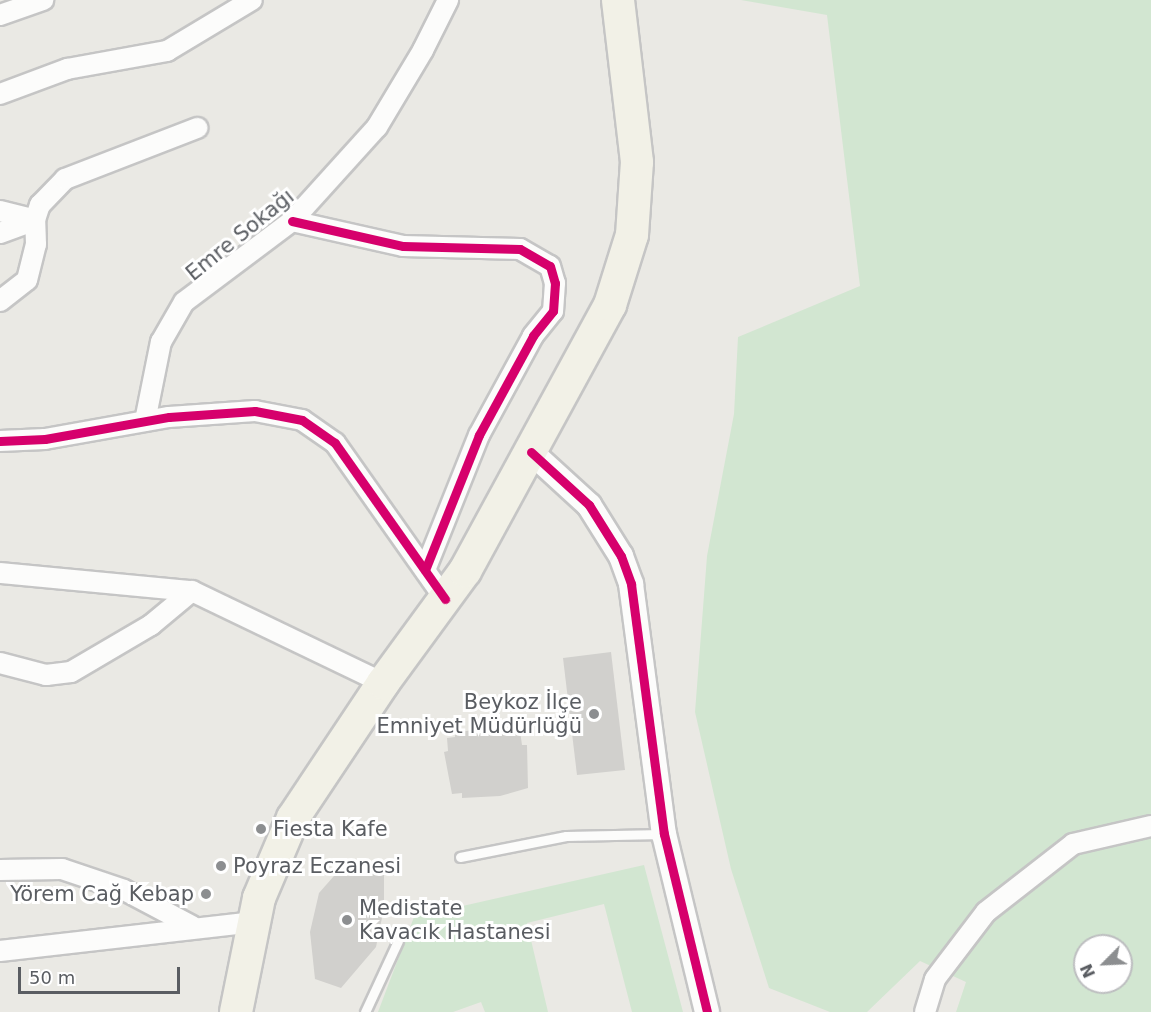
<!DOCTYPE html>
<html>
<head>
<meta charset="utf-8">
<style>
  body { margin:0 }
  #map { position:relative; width:1151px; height:1012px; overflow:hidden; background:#eae9e4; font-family:"DejaVu Sans",sans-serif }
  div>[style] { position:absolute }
  .green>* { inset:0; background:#d2e6d1 }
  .building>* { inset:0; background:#d1d0cd }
  .roads { filter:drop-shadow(2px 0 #c5c5c5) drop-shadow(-2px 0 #c5c5c5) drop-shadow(0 2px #c5c5c5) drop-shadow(0 -2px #c5c5c5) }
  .service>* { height:9px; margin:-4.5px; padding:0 4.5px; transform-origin:4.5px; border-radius:4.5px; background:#fcfcfb }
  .minor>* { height:20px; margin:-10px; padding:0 10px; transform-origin:10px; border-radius:10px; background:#fcfcfb }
  .tertiary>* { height:24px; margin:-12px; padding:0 12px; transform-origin:12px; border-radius:12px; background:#fcfcfb }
  .primary>* { height:32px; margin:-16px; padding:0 16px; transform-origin:16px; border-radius:16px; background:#f2f1e7 }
  .cycleway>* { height:9px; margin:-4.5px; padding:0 4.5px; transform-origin:4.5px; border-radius:4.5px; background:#d6006c }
  .dots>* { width:16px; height:16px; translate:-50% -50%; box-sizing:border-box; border:3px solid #fff; border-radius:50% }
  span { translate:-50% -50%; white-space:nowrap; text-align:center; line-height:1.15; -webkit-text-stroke:6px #fff; paint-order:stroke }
  .street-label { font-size:21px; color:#5a5d62 }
  .poi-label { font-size:21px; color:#5a5d62 }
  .right { translate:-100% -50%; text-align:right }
  .left { translate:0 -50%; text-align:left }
  .north { position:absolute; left:1073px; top:934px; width:60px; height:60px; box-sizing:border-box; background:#fff; border:2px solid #bdbec0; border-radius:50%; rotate:246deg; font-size:16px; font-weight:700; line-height:24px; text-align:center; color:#5a5d62 }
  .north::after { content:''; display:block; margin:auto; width:21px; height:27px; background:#8c8e90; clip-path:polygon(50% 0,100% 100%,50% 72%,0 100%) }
  .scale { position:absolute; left:18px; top:967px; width:162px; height:27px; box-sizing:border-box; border:3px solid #5a5d62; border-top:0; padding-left:8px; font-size:18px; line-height:21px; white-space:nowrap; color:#5a5d62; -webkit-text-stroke:4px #fff; paint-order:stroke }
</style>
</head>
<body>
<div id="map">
  <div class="green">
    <div style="clip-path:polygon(evenodd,741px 0,1151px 0,1151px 1012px,956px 1012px,966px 982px,920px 961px,867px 1012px,830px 1012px,769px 988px,731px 869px,695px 712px,707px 556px,734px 414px,738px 337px,860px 286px,827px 15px,741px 0,1085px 946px,1121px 946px,1121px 982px,1085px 982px,1085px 946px)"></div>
    <div style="clip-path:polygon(644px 865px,683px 1012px,632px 1012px,604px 904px,527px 923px,548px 1012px,485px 1012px,481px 1002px,453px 1012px,378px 1012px,414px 917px)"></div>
  </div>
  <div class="building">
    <div style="clip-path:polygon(611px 652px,625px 770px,577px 775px,563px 658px)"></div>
    <div style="clip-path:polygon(510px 727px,510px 732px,520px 731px,522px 745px,527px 745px,528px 788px,500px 796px,462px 798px,462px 793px,452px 794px,444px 752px,448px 751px,447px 738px,455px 737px,455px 732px)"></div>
    <div style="clip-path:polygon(348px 860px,384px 867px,384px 908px,376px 947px,341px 988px,315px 979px,310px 932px,319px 893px)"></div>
  </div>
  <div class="roads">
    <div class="service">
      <div style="left:460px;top:857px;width:108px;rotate:-11.2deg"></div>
      <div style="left:566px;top:836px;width:97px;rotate:-1.2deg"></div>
      <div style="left:365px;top:1012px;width:78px;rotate:-65.1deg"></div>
    </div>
    <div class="minor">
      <div style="left:0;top:15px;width:46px;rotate:-19.2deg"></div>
      <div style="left:0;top:94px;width:72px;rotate:-20.5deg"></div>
      <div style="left:67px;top:69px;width:102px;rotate:-10.2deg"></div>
      <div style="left:167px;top:51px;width:99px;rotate:-31deg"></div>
      <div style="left:0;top:211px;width:36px;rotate:14deg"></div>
      <div style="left:292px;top:221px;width:114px;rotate:12.7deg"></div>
      <div style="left:403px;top:246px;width:117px;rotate:1.5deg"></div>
      <div style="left:520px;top:249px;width:34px;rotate:30deg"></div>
      <div style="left:550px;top:266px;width:18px;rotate:74deg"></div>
      <div style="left:555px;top:283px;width:28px;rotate:94deg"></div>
      <div style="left:553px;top:311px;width:32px;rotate:129deg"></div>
      <div style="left:533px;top:336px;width:113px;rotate:118.6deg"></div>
      <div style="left:479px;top:435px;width:145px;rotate:111.8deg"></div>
      <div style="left:0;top:233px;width:37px;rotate:-20deg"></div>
      <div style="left:0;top:301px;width:34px;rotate:-38deg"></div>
      <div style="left:27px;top:280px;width:37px;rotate:-76deg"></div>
      <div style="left:36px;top:244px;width:24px;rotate:-92deg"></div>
      <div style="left:35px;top:220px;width:16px;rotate:-72deg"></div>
      <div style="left:40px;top:205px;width:36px;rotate:-46deg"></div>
      <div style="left:65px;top:179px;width:142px;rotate:-21.1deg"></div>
      <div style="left:145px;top:421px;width:81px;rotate:-78.6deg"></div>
      <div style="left:161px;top:342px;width:46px;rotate:-60.1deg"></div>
      <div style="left:184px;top:302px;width:135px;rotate:-36.9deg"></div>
      <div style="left:292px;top:221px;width:127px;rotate:-47.9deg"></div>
      <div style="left:377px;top:127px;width:90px;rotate:-59.1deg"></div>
      <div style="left:423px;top:50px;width:56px;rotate:-63.4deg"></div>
      <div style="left:0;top:441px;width:45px;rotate:-2.5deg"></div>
      <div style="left:45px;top:439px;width:126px;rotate:-10.1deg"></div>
      <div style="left:169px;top:417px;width:86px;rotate:-4deg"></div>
      <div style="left:255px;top:411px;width:48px;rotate:10.8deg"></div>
      <div style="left:302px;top:420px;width:40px;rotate:34.9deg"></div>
      <div style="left:335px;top:443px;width:191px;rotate:54.8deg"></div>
      <div style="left:0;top:573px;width:193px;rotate:5.4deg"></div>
      <div style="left:192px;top:591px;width:212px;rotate:25.7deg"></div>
      <div style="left:0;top:663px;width:48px;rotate:14.6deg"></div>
      <div style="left:46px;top:675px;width:25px;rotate:-7deg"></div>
      <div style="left:71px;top:672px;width:93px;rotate:-30.4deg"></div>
      <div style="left:151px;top:625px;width:53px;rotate:-39.7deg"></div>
      <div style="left:0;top:870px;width:62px;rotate:-0.9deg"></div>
      <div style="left:62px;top:869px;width:65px;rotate:18.7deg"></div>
      <div style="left:124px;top:890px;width:77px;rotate:27.9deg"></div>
      <div style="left:0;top:951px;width:256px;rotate:-6.5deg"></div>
      <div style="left:925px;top:1012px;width:34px;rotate:-73deg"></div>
      <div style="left:935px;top:979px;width:84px;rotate:-52.7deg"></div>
      <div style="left:986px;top:912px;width:110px;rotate:-38deg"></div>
      <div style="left:1073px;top:844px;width:80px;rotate:-13deg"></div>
    </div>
    <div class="tertiary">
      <div style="left:531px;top:452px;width:79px;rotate:42.4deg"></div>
      <div style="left:589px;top:505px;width:60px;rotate:57.9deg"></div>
      <div style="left:621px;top:556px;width:30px;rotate:70deg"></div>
      <div style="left:631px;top:584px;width:252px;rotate:82.5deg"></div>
      <div style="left:664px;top:834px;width:183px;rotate:76.4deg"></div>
    </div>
    <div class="primary">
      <div style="left:236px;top:1012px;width:116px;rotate:-78.6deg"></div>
      <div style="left:259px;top:898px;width:87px;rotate:-67deg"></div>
      <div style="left:293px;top:818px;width:162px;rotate:-56.3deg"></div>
      <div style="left:383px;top:683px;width:139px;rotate:-53.8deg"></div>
      <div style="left:465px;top:571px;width:303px;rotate:-61.4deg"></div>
      <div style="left:610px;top:305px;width:73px;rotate:-72.6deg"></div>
      <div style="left:632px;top:235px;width:73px;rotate:-86.1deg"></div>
      <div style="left:637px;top:162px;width:163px;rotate:-96.7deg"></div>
    </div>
  </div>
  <div class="cycleway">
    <div style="left:292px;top:221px;width:114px;rotate:12.7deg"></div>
    <div style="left:403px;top:246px;width:117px;rotate:1.5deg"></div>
    <div style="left:520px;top:249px;width:34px;rotate:30deg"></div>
    <div style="left:550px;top:266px;width:18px;rotate:74deg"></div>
    <div style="left:555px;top:283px;width:28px;rotate:94deg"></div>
    <div style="left:553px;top:311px;width:32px;rotate:129deg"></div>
    <div style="left:533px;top:336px;width:113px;rotate:118.6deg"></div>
    <div style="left:479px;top:435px;width:145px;rotate:111.8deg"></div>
    <div style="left:0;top:441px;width:45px;rotate:-2.5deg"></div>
    <div style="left:45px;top:439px;width:126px;rotate:-10.1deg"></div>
    <div style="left:169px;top:417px;width:86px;rotate:-4deg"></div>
    <div style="left:255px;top:411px;width:48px;rotate:10.8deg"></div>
    <div style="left:302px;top:420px;width:40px;rotate:34.9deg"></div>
    <div style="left:335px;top:443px;width:191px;rotate:54.8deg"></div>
    <div style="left:531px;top:452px;width:79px;rotate:42.4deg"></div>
    <div style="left:589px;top:505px;width:60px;rotate:57.9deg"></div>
    <div style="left:621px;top:556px;width:30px;rotate:70deg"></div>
    <div style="left:631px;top:584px;width:252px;rotate:82.5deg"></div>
    <div style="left:664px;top:834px;width:183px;rotate:76.4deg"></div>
  </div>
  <div class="dots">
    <div style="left:594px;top:714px;background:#8c8e90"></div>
    <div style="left:261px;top:829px;background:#8c8e90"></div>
    <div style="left:221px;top:866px;background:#8c8e90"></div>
    <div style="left:206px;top:894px;background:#8c8e90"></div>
    <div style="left:347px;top:920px;background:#8c8e90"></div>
  </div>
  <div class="street-label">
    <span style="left:240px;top:235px;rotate:-39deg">Emre Sokağı</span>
  </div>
  <div class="poi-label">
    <span class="right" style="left:582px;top:714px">Beykoz İlçe<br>Emniyet Müdürlüğü</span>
    <span class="left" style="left:273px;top:829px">Fiesta Kafe</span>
    <span class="left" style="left:233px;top:866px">Poyraz Eczanesi</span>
    <span class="right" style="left:194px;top:894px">Yörem Cağ Kebap</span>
    <span class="left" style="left:359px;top:920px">Medistate<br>Kavacık Hastanesi</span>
  </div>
  <div class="north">N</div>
  <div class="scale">50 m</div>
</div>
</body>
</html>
